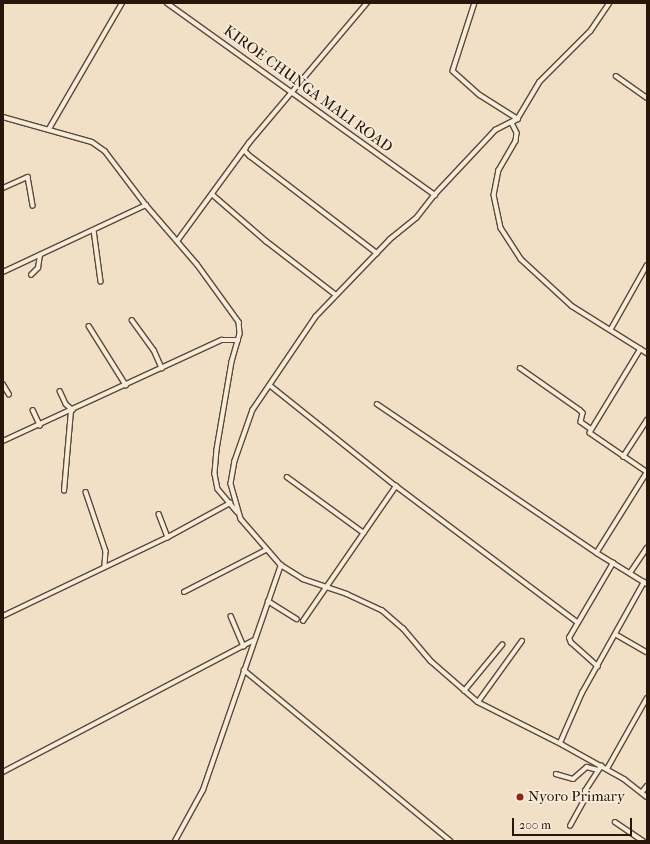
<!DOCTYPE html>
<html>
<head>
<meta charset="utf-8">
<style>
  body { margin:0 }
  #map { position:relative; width:650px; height:844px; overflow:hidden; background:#f2e0c6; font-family:"IM FELL French Canon",serif }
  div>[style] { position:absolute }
  .roads { filter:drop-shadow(1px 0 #5a4939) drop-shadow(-1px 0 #5a4939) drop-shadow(0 1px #5a4939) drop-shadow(0 -1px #5a4939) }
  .minor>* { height:3.5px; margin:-1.75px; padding:0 1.75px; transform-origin:1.75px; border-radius:1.75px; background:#f7ebda }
  .dots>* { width:11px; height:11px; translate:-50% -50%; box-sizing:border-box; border:2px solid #f7ebda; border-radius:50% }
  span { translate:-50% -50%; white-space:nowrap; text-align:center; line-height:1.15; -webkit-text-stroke:3.5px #f7ebda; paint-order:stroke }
  .street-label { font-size:15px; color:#27170a }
  .poi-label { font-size:15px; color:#27170a }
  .left { translate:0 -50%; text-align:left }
  .frame { position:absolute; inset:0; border:4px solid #27170a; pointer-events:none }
  .scale { position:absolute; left:512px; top:818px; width:120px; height:18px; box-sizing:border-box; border:2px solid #27170a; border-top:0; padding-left:5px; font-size:12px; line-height:14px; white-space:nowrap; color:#27170a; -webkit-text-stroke:3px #f7ebda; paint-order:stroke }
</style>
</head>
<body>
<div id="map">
  <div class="roads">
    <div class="minor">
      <div style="left:167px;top:3px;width:330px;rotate:35.6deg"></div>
      <div style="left:475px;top:3px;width:71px;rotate:107.9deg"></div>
      <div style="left:453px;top:71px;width:36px;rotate:42deg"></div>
      <div style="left:480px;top:95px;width:45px;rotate:32.3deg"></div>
      <div style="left:610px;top:3px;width:34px;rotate:124deg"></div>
      <div style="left:591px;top:31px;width:72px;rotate:135deg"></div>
      <div style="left:540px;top:82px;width:43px;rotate:120.7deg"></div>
      <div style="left:518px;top:119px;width:7px;rotate:146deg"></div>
      <div style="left:512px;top:123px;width:11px;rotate:63deg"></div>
      <div style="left:517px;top:133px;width:8px;rotate:97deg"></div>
      <div style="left:516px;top:141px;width:34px;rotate:120deg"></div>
      <div style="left:499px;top:170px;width:25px;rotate:101deg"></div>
      <div style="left:494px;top:195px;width:34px;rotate:78deg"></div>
      <div style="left:501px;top:228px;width:37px;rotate:57deg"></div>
      <div style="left:521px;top:259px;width:69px;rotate:42.7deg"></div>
      <div style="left:572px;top:306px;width:89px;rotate:32.1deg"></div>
      <div style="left:616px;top:76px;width:38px;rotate:35deg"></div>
      <div style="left:3px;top:117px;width:92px;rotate:15.7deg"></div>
      <div style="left:92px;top:142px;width:16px;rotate:35deg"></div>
      <div style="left:105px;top:151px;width:68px;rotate:52.8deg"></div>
      <div style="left:146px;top:205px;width:78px;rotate:49.2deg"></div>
      <div style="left:197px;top:264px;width:72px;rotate:54.1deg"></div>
      <div style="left:239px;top:322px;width:12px;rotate:85deg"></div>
      <div style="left:240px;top:334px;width:29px;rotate:106deg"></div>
      <div style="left:232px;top:362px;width:89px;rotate:99.7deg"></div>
      <div style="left:217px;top:450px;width:24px;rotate:95deg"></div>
      <div style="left:215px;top:474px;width:15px;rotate:79deg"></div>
      <div style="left:218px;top:489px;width:30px;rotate:50deg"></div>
      <div style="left:518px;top:119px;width:25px;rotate:153deg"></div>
      <div style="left:496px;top:130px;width:89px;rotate:133.2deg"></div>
      <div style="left:435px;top:195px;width:29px;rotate:128deg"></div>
      <div style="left:417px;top:218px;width:35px;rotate:141deg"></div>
      <div style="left:390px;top:240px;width:107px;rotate:133.9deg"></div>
      <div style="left:316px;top:317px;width:112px;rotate:124.1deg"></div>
      <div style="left:253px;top:410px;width:54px;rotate:109.4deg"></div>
      <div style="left:235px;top:461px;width:23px;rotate:100deg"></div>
      <div style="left:231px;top:484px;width:36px;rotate:74deg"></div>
      <div style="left:241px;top:519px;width:61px;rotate:49deg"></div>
      <div style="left:281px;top:565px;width:26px;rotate:32deg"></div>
      <div style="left:303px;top:579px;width:46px;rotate:18.8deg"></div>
      <div style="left:347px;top:594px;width:38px;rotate:25deg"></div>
      <div style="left:382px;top:610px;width:28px;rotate:41deg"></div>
      <div style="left:403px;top:628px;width:43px;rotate:49.7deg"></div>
      <div style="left:431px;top:661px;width:62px;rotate:41.1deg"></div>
      <div style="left:478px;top:702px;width:95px;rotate:26.8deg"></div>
      <div style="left:563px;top:745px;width:70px;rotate:29.1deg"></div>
      <div style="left:624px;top:779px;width:29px;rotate:38deg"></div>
      <div style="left:49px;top:129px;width:146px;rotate:-59.9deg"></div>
      <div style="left:246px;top:149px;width:2px;rotate:117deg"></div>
      <div style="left:245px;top:151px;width:7px;rotate:45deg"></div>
      <div style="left:250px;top:156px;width:160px;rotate:37.4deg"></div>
      <div style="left:3px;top:188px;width:27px;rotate:-24deg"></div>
      <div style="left:28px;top:177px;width:29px;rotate:80deg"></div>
      <div style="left:212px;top:194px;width:72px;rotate:41deg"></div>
      <div style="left:266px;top:241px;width:88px;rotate:37.6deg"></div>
      <div style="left:94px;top:230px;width:52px;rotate:82.3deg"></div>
      <div style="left:178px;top:240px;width:120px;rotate:-53.8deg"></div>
      <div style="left:249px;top:143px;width:183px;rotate:-49.9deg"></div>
      <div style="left:3px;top:272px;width:158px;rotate:-25.1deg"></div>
      <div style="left:31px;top:275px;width:10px;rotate:-45deg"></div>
      <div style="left:38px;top:268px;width:13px;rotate:-81deg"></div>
      <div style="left:132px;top:320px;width:37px;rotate:54deg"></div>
      <div style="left:154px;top:350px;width:20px;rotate:66deg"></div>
      <div style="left:89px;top:326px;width:70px;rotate:57.9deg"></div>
      <div style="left:611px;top:329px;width:73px;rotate:-60.6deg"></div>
      <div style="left:641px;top:349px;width:98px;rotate:121.3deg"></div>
      <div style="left:590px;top:433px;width:69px;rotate:34.4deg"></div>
      <div style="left:520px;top:368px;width:73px;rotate:35deg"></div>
      <div style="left:580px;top:410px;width:4px;rotate:45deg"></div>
      <div style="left:583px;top:413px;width:9px;rotate:103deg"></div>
      <div style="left:581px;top:422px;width:12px;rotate:35deg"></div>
      <div style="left:3px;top:384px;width:12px;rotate:59deg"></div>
      <div style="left:271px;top:386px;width:160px;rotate:38.7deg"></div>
      <div style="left:396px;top:486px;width:226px;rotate:36.9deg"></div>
      <div style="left:60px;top:391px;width:14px;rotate:65deg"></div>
      <div style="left:66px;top:404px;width:9px;rotate:41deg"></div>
      <div style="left:377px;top:404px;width:266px;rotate:34.1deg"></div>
      <div style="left:33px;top:410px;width:17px;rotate:65deg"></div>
      <div style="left:3px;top:441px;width:241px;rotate:-24.8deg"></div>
      <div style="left:222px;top:340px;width:16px"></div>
      <div style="left:623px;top:457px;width:44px;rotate:-57deg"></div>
      <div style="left:647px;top:473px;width:94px;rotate:122deg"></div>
      <div style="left:597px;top:553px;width:59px;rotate:31.8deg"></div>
      <div style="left:287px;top:477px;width:95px;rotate:36deg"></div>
      <div style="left:64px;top:491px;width:80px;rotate:-85deg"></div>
      <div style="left:86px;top:492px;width:62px;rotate:71.3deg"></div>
      <div style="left:106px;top:551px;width:16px;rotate:94deg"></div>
      <div style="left:159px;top:514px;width:25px;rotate:69deg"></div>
      <div style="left:630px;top:573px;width:30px;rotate:-56deg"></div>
      <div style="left:184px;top:592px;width:92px;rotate:-27.1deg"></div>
      <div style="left:268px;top:601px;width:34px;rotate:32deg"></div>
      <div style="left:3px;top:616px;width:183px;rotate:-25.6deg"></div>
      <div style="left:168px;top:537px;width:71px;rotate:-28.7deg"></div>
      <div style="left:231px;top:616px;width:33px;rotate:67deg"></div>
      <div style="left:303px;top:621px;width:164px;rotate:-55.4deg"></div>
      <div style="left:617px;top:635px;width:34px;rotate:30deg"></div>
      <div style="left:598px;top:667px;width:36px;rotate:-138deg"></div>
      <div style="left:571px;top:643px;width:5px;rotate:-112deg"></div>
      <div style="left:569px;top:638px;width:87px;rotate:-59.6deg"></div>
      <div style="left:244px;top:670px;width:268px;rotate:39.6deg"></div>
      <div style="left:464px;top:691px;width:60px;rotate:-50.4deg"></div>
      <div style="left:478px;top:702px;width:75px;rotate:-54.2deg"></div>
      <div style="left:560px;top:743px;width:55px;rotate:-66.3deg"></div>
      <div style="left:582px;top:693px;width:127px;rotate:-60.8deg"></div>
      <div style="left:607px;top:769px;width:81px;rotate:-60.6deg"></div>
      <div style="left:3px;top:772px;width:282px;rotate:-27.7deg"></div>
      <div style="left:556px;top:774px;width:18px;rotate:16deg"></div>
      <div style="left:573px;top:779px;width:18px;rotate:-41deg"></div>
      <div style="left:587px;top:767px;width:11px;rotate:15deg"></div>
      <div style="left:642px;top:792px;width:8px;rotate:-50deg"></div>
      <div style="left:615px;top:822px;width:34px;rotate:34deg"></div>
      <div style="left:570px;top:826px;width:31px;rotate:-61deg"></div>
      <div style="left:585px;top:799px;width:8px;rotate:-90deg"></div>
      <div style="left:585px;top:791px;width:30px;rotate:-57deg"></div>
      <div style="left:175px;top:841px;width:58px;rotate:-61.2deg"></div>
      <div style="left:203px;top:790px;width:238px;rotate:-70.9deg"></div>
    </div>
  </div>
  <div class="dots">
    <div style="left:520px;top:797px;background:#8f2418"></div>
  </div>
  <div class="street-label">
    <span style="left:308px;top:89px;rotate:36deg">KIROE CHUNGA MALI ROAD</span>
  </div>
  <div class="poi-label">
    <span class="left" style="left:528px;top:797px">Nyoro Primary</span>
  </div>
  <div class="frame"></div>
  <div class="scale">200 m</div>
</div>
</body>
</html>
